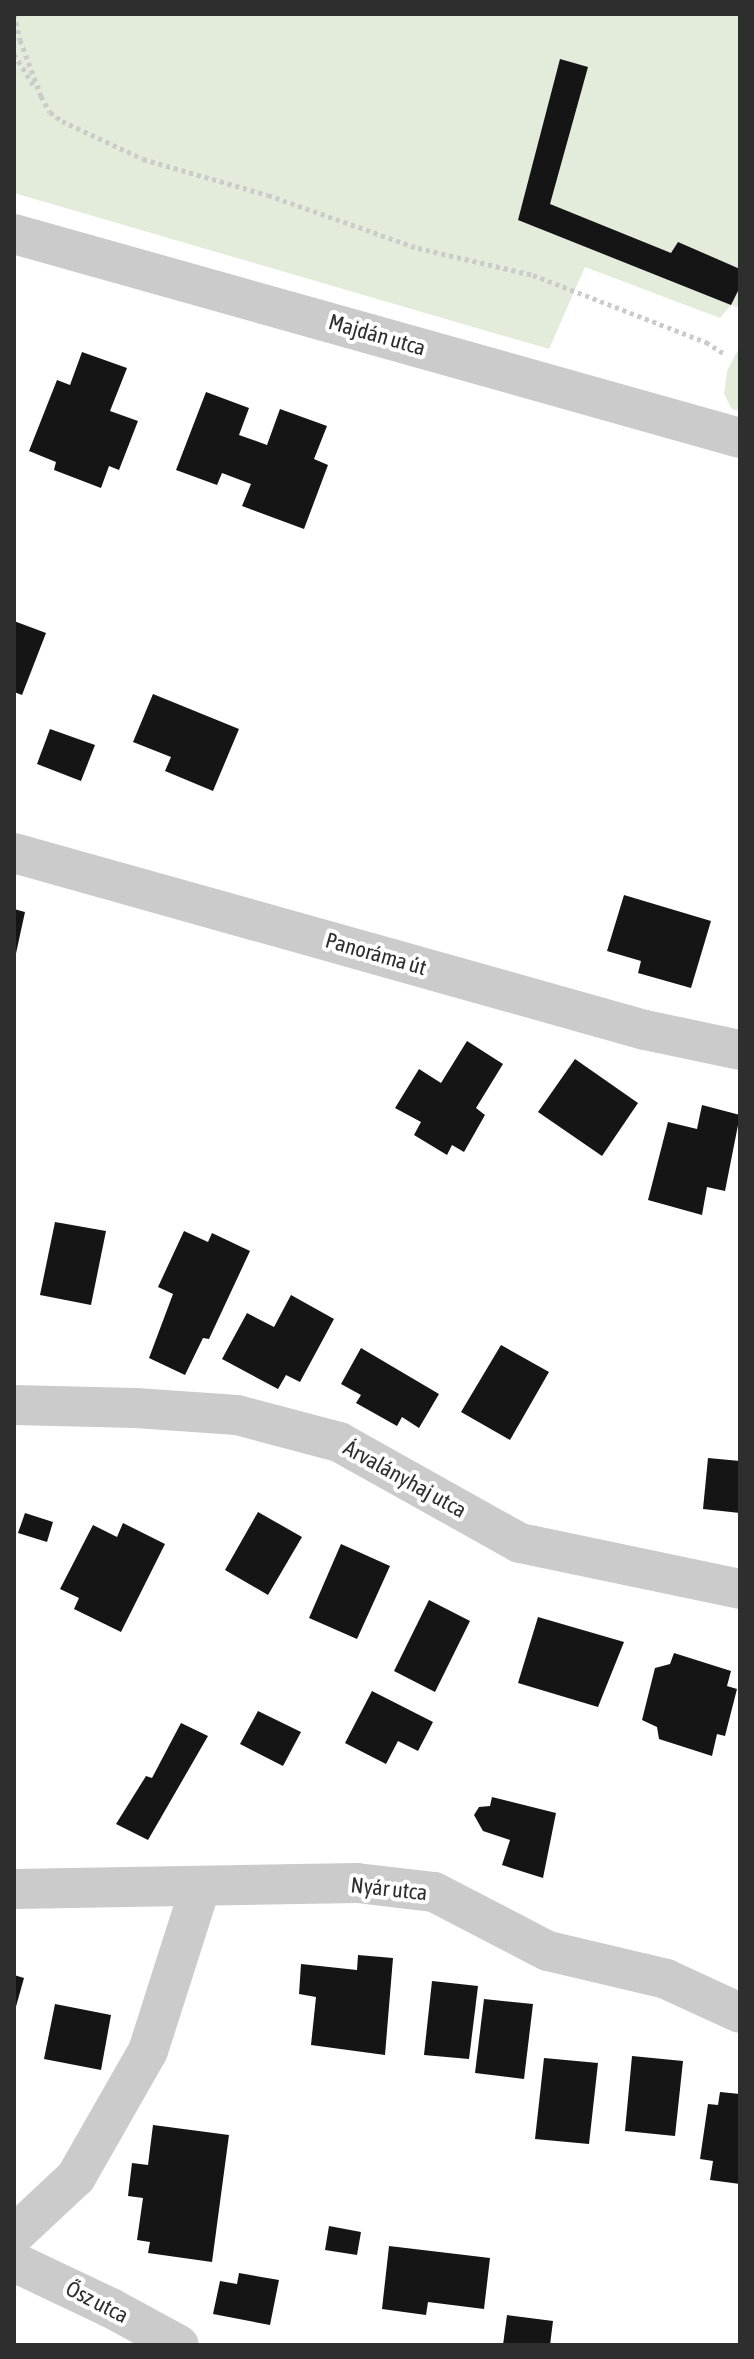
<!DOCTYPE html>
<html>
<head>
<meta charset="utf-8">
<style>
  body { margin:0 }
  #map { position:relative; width:754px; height:2359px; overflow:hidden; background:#fff; font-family:"Asap Condensed",sans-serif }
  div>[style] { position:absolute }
  .green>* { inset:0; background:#e3ebdb }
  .building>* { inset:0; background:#151515 }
  .path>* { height:5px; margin-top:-2.5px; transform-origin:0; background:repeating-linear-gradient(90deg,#cbcbcb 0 4px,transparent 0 8px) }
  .minor>* { height:40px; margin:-20px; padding:0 20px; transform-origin:20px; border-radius:20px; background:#cbcbcb }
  span { translate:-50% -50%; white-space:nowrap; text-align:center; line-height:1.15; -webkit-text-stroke:8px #fff; paint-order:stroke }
  .street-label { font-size:22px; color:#2e2e2e }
  .frame { position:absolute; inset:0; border:16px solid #2e2e2e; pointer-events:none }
</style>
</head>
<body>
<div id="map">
  <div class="green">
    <div style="clip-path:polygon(14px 14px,740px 14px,740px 308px,731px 305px,720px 318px,585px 267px,549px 349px,14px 193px)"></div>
    <div style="clip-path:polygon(740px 346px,740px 411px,732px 409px,724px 394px,727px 371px)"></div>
  </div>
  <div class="building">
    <div style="clip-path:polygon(560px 59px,588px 67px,550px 204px,671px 253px,678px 242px,740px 269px,740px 287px,731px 305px,518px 220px)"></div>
    <div style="clip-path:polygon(82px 352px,127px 368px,110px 411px,138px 421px,119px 470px,109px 466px,101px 488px,54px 470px,56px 462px,29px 451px,57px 380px,70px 385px)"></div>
    <div style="clip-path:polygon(206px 392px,249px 408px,239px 435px,267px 445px,280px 409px,327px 426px,314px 459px,328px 465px,304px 529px,242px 506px,251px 484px,222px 473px,217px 485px,176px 470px)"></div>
    <div style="clip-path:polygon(14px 621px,46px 633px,22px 695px,14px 692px)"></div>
    <div style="clip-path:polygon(153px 694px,239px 729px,213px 791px,165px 771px,171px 757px,133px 742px)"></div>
    <div style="clip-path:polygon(50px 729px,95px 745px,81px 781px,37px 764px)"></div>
    <div style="clip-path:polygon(624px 895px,711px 921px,691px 988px,638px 973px,641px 961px,607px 951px)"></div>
    <div style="clip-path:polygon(14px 909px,25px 912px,15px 958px,14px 957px)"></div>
    <div style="clip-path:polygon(467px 1041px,503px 1064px,476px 1108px,485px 1115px,464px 1152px,452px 1145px,447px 1155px,414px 1135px,421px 1122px,395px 1108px,419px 1069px,441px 1083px)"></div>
    <div style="clip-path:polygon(575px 1059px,638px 1103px,602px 1156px,538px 1112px)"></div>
    <div style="clip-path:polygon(702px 1105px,740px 1115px,725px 1191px,707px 1187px,702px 1215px,648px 1200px,668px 1122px,697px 1129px)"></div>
    <div style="clip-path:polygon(55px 1222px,106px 1231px,91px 1305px,40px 1295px)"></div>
    <div style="clip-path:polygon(184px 1231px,208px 1242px,212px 1233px,250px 1251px,209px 1339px,203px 1338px,185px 1375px,149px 1358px,173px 1294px,158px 1287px)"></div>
    <div style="clip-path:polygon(291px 1295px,334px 1319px,300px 1382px,286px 1375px,278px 1389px,222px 1359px,247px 1313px,274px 1327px)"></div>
    <div style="clip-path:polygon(501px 1345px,549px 1372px,510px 1440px,461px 1412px)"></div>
    <div style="clip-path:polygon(361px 1348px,439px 1394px,419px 1428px,402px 1417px,397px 1426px,356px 1403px,361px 1395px,341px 1384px)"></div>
    <div style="clip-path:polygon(708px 1458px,740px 1461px,740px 1513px,703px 1509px)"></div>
    <div style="clip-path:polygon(258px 1512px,302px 1537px,268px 1595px,225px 1570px)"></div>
    <div style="clip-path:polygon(25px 1513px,53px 1522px,47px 1542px,18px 1533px)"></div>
    <div style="clip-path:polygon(123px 1523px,165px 1544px,121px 1632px,74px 1609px,79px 1598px,60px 1589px,93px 1525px,117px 1537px)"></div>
    <div style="clip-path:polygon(341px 1544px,390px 1566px,357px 1639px,309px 1618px)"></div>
    <div style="clip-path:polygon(429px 1600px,470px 1621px,435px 1692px,394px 1671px)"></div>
    <div style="clip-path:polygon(538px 1617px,624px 1642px,598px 1707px,518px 1683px)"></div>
    <div style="clip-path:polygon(674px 1653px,731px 1671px,727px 1686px,737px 1689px,725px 1736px,717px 1734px,712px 1756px,659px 1739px,657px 1727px,642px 1720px,655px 1668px,670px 1664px)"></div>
    <div style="clip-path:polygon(372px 1691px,433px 1722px,418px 1751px,398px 1741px,386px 1764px,345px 1743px)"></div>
    <div style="clip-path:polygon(258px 1711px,301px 1732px,283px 1766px,240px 1744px)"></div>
    <div style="clip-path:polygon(181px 1723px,208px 1736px,148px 1840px,116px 1824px,146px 1776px,152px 1778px)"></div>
    <div style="clip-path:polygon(492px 1797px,556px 1813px,543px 1878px,502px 1865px,510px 1840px,483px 1831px,474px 1815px,479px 1807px,490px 1806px)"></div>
    <div style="clip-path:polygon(358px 1955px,393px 1958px,385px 2055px,311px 2045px,316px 1997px,299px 1994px,301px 1964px,357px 1970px)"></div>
    <div style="clip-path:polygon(14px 1975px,24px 1978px,15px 2010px,14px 2010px)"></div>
    <div style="clip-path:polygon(432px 1981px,478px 1986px,469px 2059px,424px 2055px)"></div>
    <div style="clip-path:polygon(484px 1999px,533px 2004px,524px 2079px,475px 2073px)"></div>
    <div style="clip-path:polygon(55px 2004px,111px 2015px,101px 2070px,44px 2059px)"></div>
    <div style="clip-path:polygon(632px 2056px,683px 2061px,675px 2136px,625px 2131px)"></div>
    <div style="clip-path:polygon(544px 2058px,598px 2063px,589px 2144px,535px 2139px)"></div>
    <div style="clip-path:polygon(720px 2092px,740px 2094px,740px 2184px,710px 2180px,713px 2161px,700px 2159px,708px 2104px,718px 2105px)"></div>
    <div style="clip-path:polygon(153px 2125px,229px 2135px,212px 2262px,148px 2253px,150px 2242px,137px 2240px,143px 2198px,128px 2196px,132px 2163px,148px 2165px)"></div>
    <div style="clip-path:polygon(329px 2226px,361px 2232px,357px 2255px,325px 2250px)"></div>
    <div style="clip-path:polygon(389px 2246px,490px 2258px,484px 2309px,428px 2302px,426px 2315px,382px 2309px)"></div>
    <div style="clip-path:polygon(239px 2273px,279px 2280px,270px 2325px,213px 2314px,220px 2281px,237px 2284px)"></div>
    <div style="clip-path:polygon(507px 2315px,553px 2321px,550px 2345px,503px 2345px)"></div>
  </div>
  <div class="path">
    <div style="left:14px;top:14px;width:27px;rotate:77deg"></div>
    <div style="left:20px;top:40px;width:60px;rotate:69.4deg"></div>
    <div style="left:41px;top:96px;width:18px;rotate:61deg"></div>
    <div style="left:50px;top:112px;width:15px;rotate:37deg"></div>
    <div style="left:62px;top:121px;width:89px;rotate:25.1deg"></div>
    <div style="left:143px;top:159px;width:130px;rotate:16.1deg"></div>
    <div style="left:268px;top:195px;width:159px;rotate:19.5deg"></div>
    <div style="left:418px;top:248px;width:118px;rotate:13.2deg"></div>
    <div style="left:533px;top:275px;width:186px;rotate:21.2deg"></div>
    <div style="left:706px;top:342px;width:20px;rotate:33deg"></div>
    <div style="left:14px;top:54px;width:39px;rotate:58deg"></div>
  </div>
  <div class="minor">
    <div style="left:14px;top:234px;width:754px;rotate:15.69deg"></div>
    <div style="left:14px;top:853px;width:655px;rotate:15.67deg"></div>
    <div style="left:645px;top:1030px;width:97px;rotate:11.9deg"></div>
    <div style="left:14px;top:1405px;width:122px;rotate:1.4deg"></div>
    <div style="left:136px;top:1408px;width:101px;rotate:4deg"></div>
    <div style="left:237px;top:1415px;width:106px;rotate:14.8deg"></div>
    <div style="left:339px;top:1442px;width:207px;rotate:29.2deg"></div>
    <div style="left:520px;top:1543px;width:225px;rotate:11.8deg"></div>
    <div style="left:14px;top:1889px;width:343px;rotate:-1deg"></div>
    <div style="left:357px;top:1883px;width:78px;rotate:6.7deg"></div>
    <div style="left:434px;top:1892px;width:128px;rotate:27.4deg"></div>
    <div style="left:548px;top:1951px;width:121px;rotate:13.3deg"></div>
    <div style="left:666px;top:1979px;width:81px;rotate:24.7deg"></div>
    <div style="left:14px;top:2235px;width:85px;rotate:-43.1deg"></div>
    <div style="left:76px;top:2177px;width:145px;rotate:-60.3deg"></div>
    <div style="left:148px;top:2051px;width:171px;rotate:-72.3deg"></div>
    <div style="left:14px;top:2262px;width:107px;rotate:25.4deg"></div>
    <div style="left:111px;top:2308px;width:77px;rotate:28.6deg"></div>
  </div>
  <div class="street-label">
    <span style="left:377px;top:335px;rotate:16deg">Majdán utca</span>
    <span style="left:376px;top:954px;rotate:16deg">Panoráma út</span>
    <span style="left:405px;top:1479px;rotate:29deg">Árvalányhaj utca</span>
    <span style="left:389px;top:1889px;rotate:6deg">Nyár utca</span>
    <span style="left:97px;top:2302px;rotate:27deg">Ősz utca</span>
  </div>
  <div class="frame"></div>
</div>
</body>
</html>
